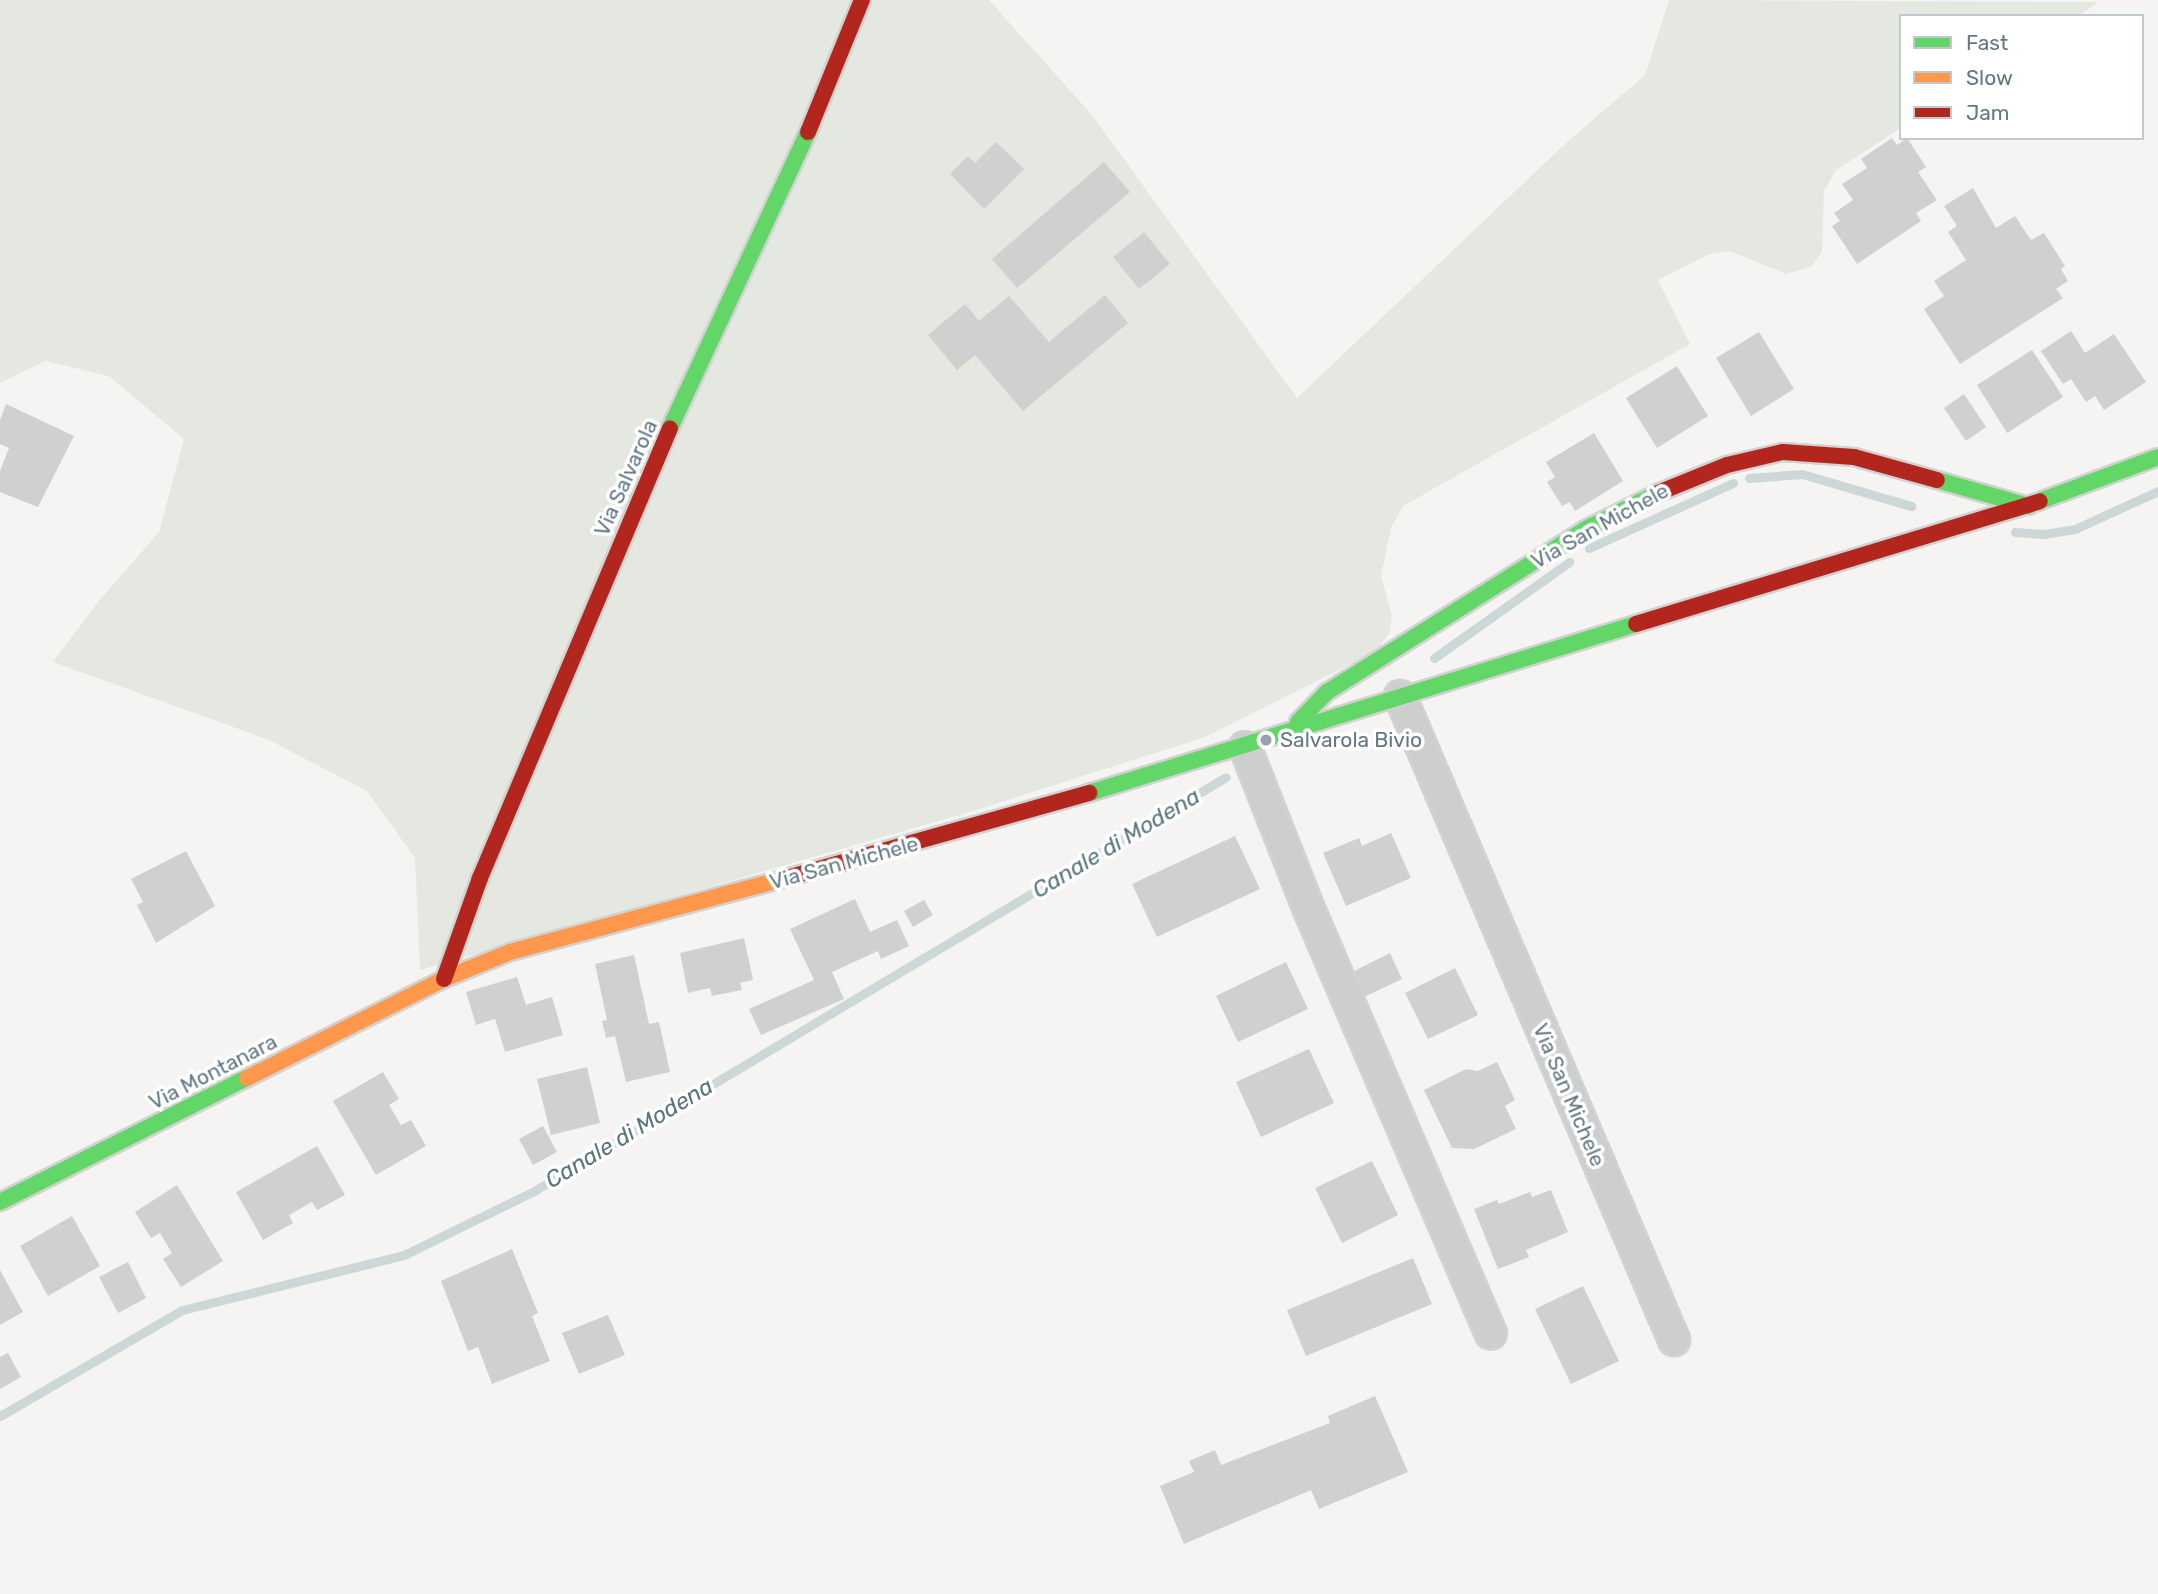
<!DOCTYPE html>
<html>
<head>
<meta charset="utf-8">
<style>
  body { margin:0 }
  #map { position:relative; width:2158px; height:1594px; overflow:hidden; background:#f5f4f2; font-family:Rubik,sans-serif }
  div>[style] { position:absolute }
  .green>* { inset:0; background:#e4e8e0 }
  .stream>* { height:9px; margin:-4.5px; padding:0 4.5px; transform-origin:4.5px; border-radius:4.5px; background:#ccd7d8 }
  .building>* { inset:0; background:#cfd0d0 }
  .roads { filter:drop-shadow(2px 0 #d1d2d2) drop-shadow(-2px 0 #d1d2d2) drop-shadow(0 2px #d1d2d2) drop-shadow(0 -2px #d1d2d2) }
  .street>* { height:30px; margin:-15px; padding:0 15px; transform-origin:15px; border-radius:15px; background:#cdcfcf }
  .fast>* { height:16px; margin:-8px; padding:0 8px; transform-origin:8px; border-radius:8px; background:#63d668 }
  .slow>* { height:16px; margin:-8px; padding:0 8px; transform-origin:8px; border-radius:8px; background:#ff974d }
  .jam>* { height:16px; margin:-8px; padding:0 8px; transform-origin:8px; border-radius:8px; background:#b3261e }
  .dots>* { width:19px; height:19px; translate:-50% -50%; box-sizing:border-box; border:4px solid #fff; border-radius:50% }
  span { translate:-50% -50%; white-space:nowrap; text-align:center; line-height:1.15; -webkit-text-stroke:7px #fff; paint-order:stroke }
  .street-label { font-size:21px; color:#627985 }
  .poi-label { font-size:21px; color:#627985 }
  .left { translate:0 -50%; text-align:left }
  .water-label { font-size:23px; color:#58767b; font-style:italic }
  .legend { position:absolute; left:1899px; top:14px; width:245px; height:126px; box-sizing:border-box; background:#fff; border:2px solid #c0c9ce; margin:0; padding:9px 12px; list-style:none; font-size:21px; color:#627985 }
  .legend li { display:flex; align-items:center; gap:14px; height:35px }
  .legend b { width:35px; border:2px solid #c0c9ce }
</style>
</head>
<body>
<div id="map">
  <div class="green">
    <div style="clip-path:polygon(0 0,989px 0,1092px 115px,1297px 398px,1565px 144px,1645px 75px,1669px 0,2099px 2px,2077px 16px,1901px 16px,1901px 128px,1836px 170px,1824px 191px,1822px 252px,1811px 267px,1786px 274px,1729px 251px,1710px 254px,1658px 280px,1690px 344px,1403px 506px,1391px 528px,1381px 576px,1392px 616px,1389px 634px,1375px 652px,1205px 737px,970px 812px,420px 970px,415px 858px,367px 791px,269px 740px,53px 662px,99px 601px,159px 532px,184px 439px,109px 376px,45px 361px,0 383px)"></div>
  </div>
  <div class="stream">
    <div style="left:1749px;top:478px;width:53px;rotate:-4.3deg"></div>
    <div style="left:1802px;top:474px;width:114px;rotate:16.4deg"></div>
    <div style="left:2015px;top:532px;width:29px;rotate:4deg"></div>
    <div style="left:2044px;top:534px;width:31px;rotate:-9deg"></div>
    <div style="left:2075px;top:529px;width:91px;rotate:-24.6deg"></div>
    <div style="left:1589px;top:548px;width:158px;rotate:-24.3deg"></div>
    <div style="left:1434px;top:658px;width:166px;rotate:-35.4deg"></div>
    <div style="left:0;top:1416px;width:211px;rotate:-30.2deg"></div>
    <div style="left:182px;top:1310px;width:229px;rotate:-13.9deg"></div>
    <div style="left:404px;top:1255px;width:145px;rotate:-26.2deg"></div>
    <div style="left:534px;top:1191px;width:806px;rotate:-30.89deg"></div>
  </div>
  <div class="building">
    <div style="clip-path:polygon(1892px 138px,1897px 145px,1907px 138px,1926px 167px,1918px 172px,1937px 200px,1916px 213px,1921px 221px,1857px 264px,1832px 226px,1840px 221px,1834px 213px,1853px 200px,1842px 184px,1867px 168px,1861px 159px)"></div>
    <div style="clip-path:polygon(996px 142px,1024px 169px,984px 209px,950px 174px,968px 156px,975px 163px)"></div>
    <div style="clip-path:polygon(1104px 162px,1130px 192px,1017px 288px,992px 259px)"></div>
    <div style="clip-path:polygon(1973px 188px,1996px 228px,2015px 216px,2031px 240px,2044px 233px,2065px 266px,2061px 269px,2068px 281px,2056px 289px,2063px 298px,1960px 364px,1924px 309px,1944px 296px,1934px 281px,1966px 260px,1948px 232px,1957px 226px,1944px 206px)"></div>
    <div style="clip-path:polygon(1144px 232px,1170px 264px,1139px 289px,1113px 257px)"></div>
    <div style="clip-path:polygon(1105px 295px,1128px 323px,1023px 411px,975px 355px,957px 370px,928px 335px,965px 304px,979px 321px,1009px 296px,1049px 342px)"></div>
    <div style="clip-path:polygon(2071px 331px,2085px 353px,2114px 334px,2146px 382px,2104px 410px,2095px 396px,2086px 402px,2071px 379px,2063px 384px,2041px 351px)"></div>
    <div style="clip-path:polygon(1759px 332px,1794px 389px,1751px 416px,1716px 358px)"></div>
    <div style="clip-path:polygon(2032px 350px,2063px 397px,2007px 433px,1977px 385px)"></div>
    <div style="clip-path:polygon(1677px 366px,1708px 416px,1657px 448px,1626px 398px)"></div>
    <div style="clip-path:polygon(1964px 394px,1986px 427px,1966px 441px,1944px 408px)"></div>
    <div style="clip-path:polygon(6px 404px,74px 436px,38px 507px,0 492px,0 471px,9px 448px,0 444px,0 420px)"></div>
    <div style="clip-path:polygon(1594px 433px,1623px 481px,1575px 511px,1570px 502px,1562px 506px,1547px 482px,1555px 477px,1546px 462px)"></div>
    <div style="clip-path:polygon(1391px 833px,1411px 878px,1346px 906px,1323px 853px,1359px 838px,1362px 846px)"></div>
    <div style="clip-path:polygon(1235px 836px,1260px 889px,1157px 937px,1132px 884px)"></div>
    <div style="clip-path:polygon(186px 851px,215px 906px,156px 943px,137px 905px,143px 902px,131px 879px)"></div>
    <div style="clip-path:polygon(855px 899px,870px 932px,897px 920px,909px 946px,881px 959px,878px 951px,832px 972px,844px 999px,761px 1035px,749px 1009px,814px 980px,790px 929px)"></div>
    <div style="clip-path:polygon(924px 900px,933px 915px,913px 927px,904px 911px)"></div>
    <div style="clip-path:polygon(744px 938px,753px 980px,740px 983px,742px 990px,712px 996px,710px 988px,688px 993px,680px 953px)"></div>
    <div style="clip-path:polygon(1390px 953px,1402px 979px,1362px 998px,1350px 973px)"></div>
    <div style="clip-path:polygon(634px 955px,649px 1024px,659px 1022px,670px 1072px,626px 1082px,615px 1036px,606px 1038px,602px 1021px,607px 1020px,595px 964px)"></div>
    <div style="clip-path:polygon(1286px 962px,1308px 1009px,1238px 1042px,1216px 996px)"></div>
    <div style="clip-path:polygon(1455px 968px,1478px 1015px,1428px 1039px,1405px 993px)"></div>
    <div style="clip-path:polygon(517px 977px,526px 1005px,552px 997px,563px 1035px,505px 1052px,495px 1019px,476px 1025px,466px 992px)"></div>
    <div style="clip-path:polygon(1309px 1049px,1334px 1103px,1261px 1137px,1236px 1082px)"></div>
    <div style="clip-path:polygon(1497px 1062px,1515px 1100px,1505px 1106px,1516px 1129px,1474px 1149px,1452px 1148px,1424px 1090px,1466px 1069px,1478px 1071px)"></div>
    <div style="clip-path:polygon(587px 1067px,600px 1123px,551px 1135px,537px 1079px)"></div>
    <div style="clip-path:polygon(383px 1072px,399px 1099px,389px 1105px,401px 1125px,411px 1120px,426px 1146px,376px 1175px,333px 1101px)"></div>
    <div style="clip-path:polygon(543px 1126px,557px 1152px,533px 1165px,519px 1139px)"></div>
    <div style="clip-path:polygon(317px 1146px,345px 1195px,317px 1210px,312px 1202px,289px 1215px,293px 1223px,263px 1240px,236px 1192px)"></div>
    <div style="clip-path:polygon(1372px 1161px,1398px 1215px,1342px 1243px,1315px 1188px)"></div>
    <div style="clip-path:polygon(177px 1185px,223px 1261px,181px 1287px,163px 1259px,172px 1253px,160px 1233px,151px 1238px,135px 1212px)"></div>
    <div style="clip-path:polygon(1551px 1190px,1568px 1232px,1526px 1250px,1529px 1257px,1498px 1269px,1474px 1209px,1497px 1200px,1499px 1204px,1530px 1192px,1532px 1197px)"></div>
    <div style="clip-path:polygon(72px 1216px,100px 1266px,48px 1296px,20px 1246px)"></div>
    <div style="clip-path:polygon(512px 1249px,538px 1313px,532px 1316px,550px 1361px,492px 1384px,478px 1347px,468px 1351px,441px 1281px)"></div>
    <div style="clip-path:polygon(1413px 1258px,1432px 1304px,1306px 1356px,1287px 1310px)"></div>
    <div style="clip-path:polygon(128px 1262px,146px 1298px,118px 1313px,99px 1277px)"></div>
    <div style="clip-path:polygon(0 1270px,23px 1312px,0 1325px)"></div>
    <div style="clip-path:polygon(1583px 1286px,1619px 1361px,1571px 1384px,1535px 1309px)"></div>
    <div style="clip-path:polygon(608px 1315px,625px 1355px,579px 1374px,562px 1333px)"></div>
    <div style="clip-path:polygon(8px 1353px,21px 1377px,0 1389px,0 1357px)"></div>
    <div style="clip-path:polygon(1375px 1396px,1408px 1472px,1319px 1509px,1311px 1490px,1184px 1544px,1160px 1486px,1194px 1472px,1189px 1461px,1215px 1450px,1221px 1465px,1330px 1423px,1328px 1416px)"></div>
  </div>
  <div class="roads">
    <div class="street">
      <div style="left:1400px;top:696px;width:700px;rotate:66.95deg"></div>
      <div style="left:1245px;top:747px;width:172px;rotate:68.5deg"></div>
      <div style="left:1308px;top:907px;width:464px;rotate:66.8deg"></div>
    </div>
    <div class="fast">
      <div style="left:670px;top:428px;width:327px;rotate:-65deg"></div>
      <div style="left:1937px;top:480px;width:95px;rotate:15.9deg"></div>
      <div style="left:2040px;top:501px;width:126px;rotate:-20.4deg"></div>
      <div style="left:1298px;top:722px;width:42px;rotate:-46deg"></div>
      <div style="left:1327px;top:692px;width:306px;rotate:-32.2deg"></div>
      <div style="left:1586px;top:529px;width:80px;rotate:-26.6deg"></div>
      <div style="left:1089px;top:793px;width:573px;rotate:-17.17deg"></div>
      <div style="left:0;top:1202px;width:276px;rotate:-26.7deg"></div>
    </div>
    <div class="slow">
      <div style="left:247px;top:1078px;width:220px;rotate:-26.7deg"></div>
      <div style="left:444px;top:979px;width:71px;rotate:-22.2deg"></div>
      <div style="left:510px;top:952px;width:290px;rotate:-15deg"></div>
    </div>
    <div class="jam">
      <div style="left:808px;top:132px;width:143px;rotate:-67.8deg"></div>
      <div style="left:1658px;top:493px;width:74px;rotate:-22.1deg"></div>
      <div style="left:1727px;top:465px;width:57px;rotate:-13.1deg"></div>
      <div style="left:1783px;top:452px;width:71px;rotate:4deg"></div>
      <div style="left:1854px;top:457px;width:86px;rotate:15.5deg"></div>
      <div style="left:1636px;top:624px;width:422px;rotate:-16.9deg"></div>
      <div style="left:790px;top:877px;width:311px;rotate:-15.7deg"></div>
      <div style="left:444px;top:979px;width:107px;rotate:-70.4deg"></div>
      <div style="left:480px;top:878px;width:488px;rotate:-67.1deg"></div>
    </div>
  </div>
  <div class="dots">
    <div style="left:1266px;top:740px;background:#95a4ab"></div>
  </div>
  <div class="street-label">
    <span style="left:626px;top:478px;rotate:-66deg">Via Salvarola</span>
    <span style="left:1600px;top:526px;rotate:-29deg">Via San Michele</span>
    <span style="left:844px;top:863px;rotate:-15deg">Via San Michele</span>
    <span style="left:213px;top:1072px;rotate:-27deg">Via Montanara</span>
    <span style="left:1569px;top:1095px;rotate:67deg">Via San Michele</span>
  </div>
  <div class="poi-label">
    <span class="left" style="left:1280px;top:740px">Salvarola Bivio</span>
  </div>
  <div class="water-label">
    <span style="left:1116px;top:843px;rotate:-31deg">Canale di Modena</span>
    <span style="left:629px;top:1133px;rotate:-31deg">Canale di Modena</span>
  </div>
  <ul class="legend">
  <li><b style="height:9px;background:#63d668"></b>Fast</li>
  <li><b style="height:9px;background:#ff974d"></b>Slow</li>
  <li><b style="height:9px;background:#b3261e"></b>Jam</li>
  </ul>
</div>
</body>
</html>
